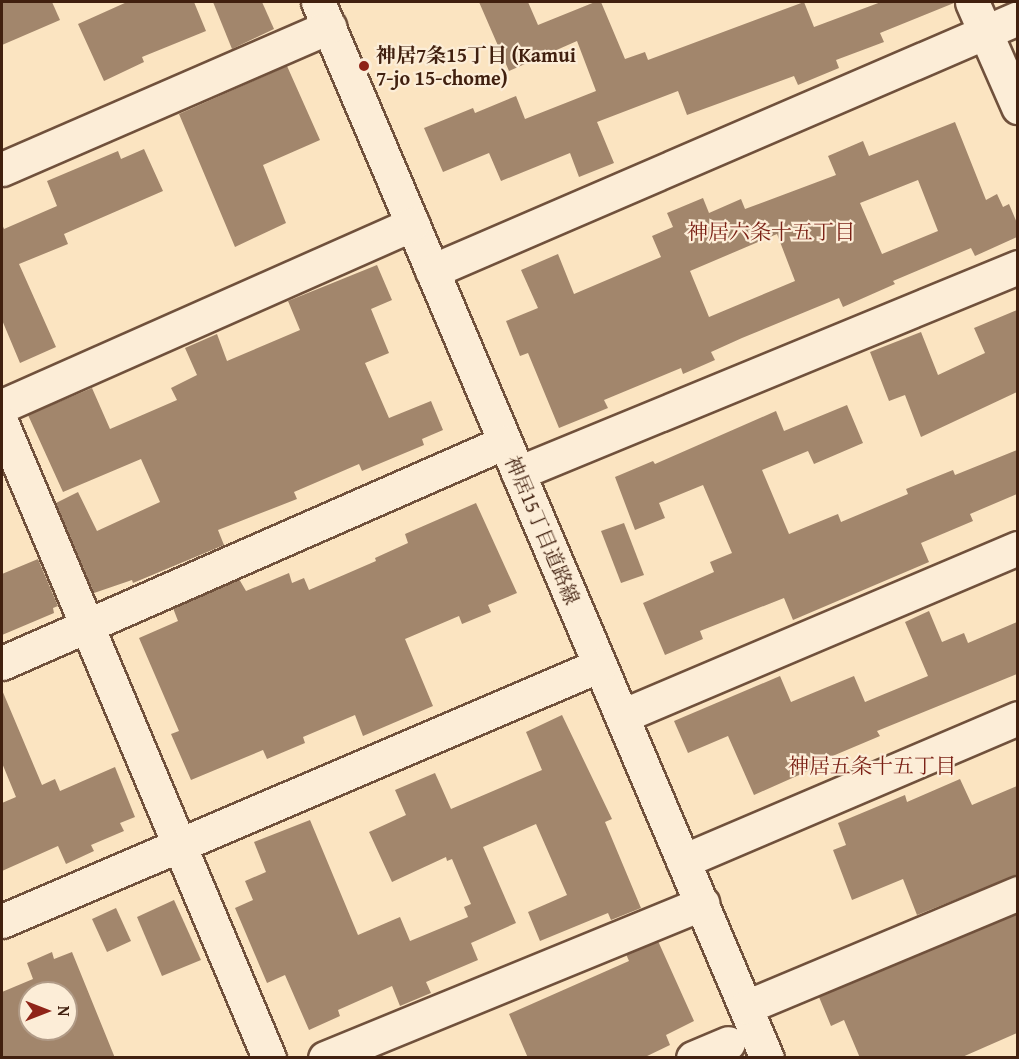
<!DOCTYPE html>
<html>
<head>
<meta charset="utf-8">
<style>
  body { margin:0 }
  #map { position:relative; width:1019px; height:1059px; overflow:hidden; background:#fbe4c1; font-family:"Gentium Book Plus","Noto Serif JP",serif }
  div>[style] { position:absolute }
  .building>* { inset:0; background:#a2866c }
  .roads { filter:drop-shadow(2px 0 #70513c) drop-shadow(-2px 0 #70513c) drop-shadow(0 2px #70513c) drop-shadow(0 -2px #70513c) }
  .minor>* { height:33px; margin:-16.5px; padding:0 16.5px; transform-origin:16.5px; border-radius:16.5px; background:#fcedd7 }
  .dots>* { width:16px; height:16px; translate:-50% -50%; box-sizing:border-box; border:3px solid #fcedd7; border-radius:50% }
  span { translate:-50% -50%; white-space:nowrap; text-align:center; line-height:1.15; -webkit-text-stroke:4.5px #fcedd7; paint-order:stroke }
  .poi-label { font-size:20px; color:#41200f; font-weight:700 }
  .left { translate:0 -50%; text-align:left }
  .street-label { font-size:20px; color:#41200f }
  .neighbourhood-label { font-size:21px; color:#7a1f14 }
  .frame { position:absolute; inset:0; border:3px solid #41200f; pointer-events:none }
  .north { position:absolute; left:18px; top:981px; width:60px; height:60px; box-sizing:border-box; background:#fcedd7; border:2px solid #b19b87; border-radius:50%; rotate:90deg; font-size:16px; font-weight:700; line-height:24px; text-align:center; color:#41200f }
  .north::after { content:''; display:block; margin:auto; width:21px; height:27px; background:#8f2418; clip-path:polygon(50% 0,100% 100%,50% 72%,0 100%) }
</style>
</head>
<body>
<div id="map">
  <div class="building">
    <div style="clip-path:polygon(2px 2px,52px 2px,60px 20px,2px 45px)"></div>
    <div style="clip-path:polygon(127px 2px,194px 2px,206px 31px,142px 57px,144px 62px,104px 81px,78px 24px)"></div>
    <div style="clip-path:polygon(213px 2px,262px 2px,274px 29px,232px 49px)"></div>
    <div style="clip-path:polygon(479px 2px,528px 2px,538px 25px,595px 2px,601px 2px,625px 59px,645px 52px,648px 60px,804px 2px,814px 27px,881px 2px,954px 3px,880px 33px,884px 42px,836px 60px,839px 68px,798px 85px,794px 76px,687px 115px,678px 91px,597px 122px,614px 163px,579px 177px,570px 153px,501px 181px,489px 153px,443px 172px,424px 128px,473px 108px,475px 113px,516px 96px,525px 119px,596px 91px,577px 41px,509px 71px)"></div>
    <div style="clip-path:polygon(287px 66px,320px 140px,263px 165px,286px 223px,235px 247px,179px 114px)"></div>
    <div style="clip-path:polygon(evenodd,955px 122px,986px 200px,997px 194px,1003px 207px,1009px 204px,1017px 223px,1017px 237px,975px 256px,971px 248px,893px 281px,895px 284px,843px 307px,839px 298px,742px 338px,711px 352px,715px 360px,683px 374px,681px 368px,604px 400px,608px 408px,559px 428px,528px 353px,520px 356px,506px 321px,538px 308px,521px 270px,558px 254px,574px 294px,661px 257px,652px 236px,673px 227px,667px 213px,703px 198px,709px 213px,741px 199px,745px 209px,836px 175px,828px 156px,863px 141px,869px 156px,955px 122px,918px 180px,938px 231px,882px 254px,860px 203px,918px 180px,955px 122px,777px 234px,795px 281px,709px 317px,690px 271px,777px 234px)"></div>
    <div style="clip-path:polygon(144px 149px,163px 191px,64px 234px,68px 244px,19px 264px,56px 347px,20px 363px,2px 320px,2px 224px,4px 229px,57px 206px,47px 181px,118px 151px,121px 159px)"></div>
    <div style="clip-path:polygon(377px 265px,392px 300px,371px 309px,389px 353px,365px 363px,389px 418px,431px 401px,443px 430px,422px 439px,424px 445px,362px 471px,359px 464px,294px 492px,297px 499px,218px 530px,224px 545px,133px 583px,132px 580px,94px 593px,56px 503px,78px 492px,97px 531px,160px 502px,141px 459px,63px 492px,28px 415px,92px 388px,110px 429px,177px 400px,171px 388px,197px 375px,185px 348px,217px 334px,227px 361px,300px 330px,288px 301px)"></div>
    <div style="clip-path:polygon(1017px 310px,1017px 392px,921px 437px,905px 395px,889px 401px,870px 352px,921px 332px,938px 375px,985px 353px,974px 328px)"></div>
    <div style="clip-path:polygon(847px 405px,863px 443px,814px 464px,808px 451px,762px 470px,789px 534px,838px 514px,841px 522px,908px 494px,906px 489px,953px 470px,955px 475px,1017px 450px,1017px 494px,970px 514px,973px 521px,921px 543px,929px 562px,793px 620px,784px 598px,700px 631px,703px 639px,665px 655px,643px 603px,714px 572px,710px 562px,732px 553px,703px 485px,659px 503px,665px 518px,635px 530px,615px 477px,653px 461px,655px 464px,776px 411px,784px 431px)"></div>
    <div style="clip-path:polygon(476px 503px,517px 593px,488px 605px,491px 612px,462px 624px,459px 616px,405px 639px,433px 706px,363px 736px,355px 715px,303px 737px,305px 743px,267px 759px,263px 750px,191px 780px,171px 734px,179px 731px,139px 638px,178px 621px,173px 608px,239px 579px,246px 591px,289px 573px,292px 583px,304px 578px,309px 590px,376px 561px,375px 558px,408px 543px,405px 534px)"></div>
    <div style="clip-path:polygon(624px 523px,644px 575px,621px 583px,601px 531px)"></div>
    <div style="clip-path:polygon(38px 559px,58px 606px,53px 608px,54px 613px,2px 635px,2px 574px)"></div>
    <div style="clip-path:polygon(929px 611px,942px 642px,964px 633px,968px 643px,1017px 622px,1017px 674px,877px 731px,880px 736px,816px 763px,817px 767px,754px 795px,728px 736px,688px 753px,674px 721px,780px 676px,791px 702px,854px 676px,865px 702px,928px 676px,905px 622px)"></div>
    <div style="clip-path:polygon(2px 690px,42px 785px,55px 779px,60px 791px,115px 767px,135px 817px,120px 823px,124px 831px,91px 845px,94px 851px,66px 864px,58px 846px,2px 871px,2px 803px,16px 797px,2px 763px)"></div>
    <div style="clip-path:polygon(562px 715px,612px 819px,605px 822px,641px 908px,611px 920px,608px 913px,540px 941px,528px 912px,567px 895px,536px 824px,483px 847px,516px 923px,471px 943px,478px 960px,426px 982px,431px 993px,400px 1006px,392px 986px,338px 1010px,340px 1016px,309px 1030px,285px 975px,267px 983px,235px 908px,253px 900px,245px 881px,266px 872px,254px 842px,310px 820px,358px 935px,400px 917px,410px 941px,468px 917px,464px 907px,471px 904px,452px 859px,447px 861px,446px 857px,392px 882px,369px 832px,406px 815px,395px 790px,435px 773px,451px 809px,542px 770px,526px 732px)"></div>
    <div style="clip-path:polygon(960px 779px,972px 805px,1017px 786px,1017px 875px,917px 915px,903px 879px,852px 900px,833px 850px,846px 845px,838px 823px,905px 795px,907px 802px)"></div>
    <div style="clip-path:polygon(174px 900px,201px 960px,162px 976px,137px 917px)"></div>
    <div style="clip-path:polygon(116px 908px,131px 941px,107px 952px,92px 919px)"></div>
    <div style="clip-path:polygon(1017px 914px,1017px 1033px,960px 1058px,860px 1058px,844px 1020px,831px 1026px,819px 997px)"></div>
    <div style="clip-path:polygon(658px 941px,694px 1021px,666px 1035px,670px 1045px,643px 1058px,528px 1058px,509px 1014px,629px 961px,626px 954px)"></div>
    <div style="clip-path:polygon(evenodd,52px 952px,54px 959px,72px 952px,115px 1058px,2px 1058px,2px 992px,33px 979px,27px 963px,52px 952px,30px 993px,66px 993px,66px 1029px,30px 1029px,30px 993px)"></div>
  </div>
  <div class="roads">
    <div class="minor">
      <div style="left:318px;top:2px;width:1147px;rotate:66.97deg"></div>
      <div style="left:972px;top:2px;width:115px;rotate:66.3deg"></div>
      <div style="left:2px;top:169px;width:357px;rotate:-23.5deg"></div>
      <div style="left:432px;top:271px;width:638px;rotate:-23.35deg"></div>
      <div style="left:2px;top:406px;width:449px;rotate:-23.9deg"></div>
      <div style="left:2px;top:424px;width:688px;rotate:67.16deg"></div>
      <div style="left:518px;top:473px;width:541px;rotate:-22.39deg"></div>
      <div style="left:2px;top:663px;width:549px;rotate:-23.72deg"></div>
      <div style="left:622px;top:716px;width:430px;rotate:-23deg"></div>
      <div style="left:683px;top:861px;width:364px;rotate:-23.1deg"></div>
      <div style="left:2px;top:921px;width:650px;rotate:-23.18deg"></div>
      <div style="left:746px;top:1007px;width:295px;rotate:-22.7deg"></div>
      <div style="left:325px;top:1058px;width:408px;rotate:-22.3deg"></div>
      <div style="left:693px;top:1058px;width:38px;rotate:-23deg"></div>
    </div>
  </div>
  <div class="dots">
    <div style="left:364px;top:66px;background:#8f2418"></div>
  </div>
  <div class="poi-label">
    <span class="left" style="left:376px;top:66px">神居7条15丁目 (Kamui<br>7-jo 15-chome)</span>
  </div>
  <div class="street-label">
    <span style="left:543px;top:530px;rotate:67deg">神居15丁目道路線</span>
  </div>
  <div class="neighbourhood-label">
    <span style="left:771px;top:232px">神居六条十五丁目</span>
    <span style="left:872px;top:766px">神居五条十五丁目</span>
  </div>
  <div class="frame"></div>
  <div class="north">N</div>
</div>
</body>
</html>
